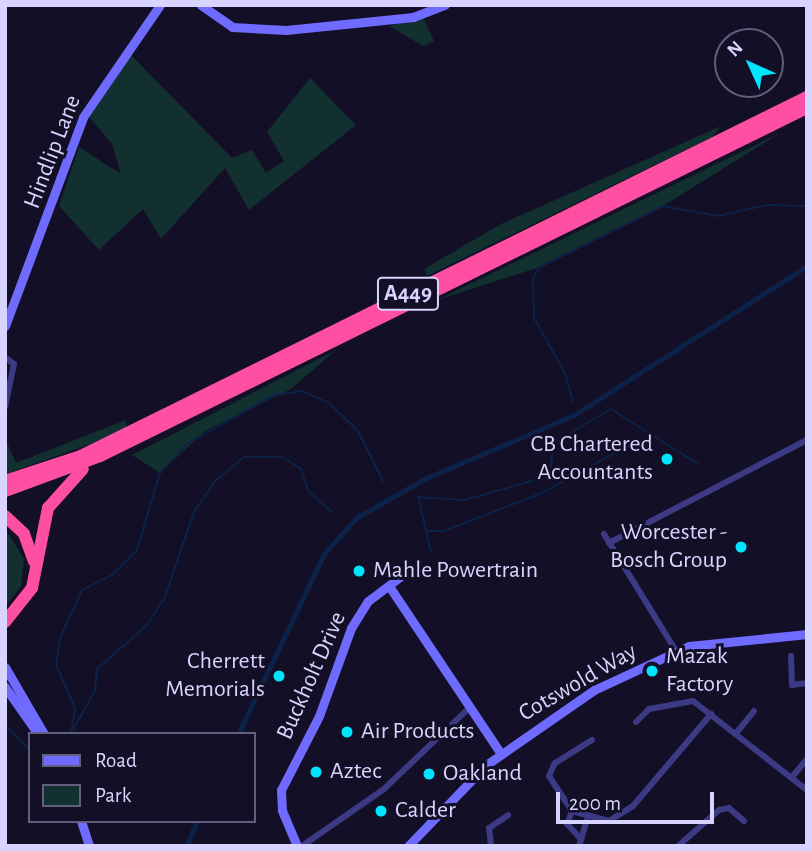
<!DOCTYPE html>
<html>
<head>
<meta charset="utf-8">
<style>
  body { margin:0 }
  #map { position:relative; width:812px; height:851px; overflow:hidden; background:#130f26; font-family:"Alegreya Sans",sans-serif }
  div>[style] { position:absolute }
  [style*='--x'] { left:calc(var(--x)*1px); top:calc(var(--y)*1px); width:calc(var(--w)*1px); rotate:calc(var(--a)*1deg) }
  .green>* { inset:0; background:#12302f }
  .stream>* { height:2px; margin:-1px; padding:0 1px; transform-origin:1px; border-radius:1px; background:#0c2248 }
  .canal>* { height:5px; margin:-2.5px; padding:0 2.5px; transform-origin:2.5px; border-radius:2.5px; background:#0c2248 }
  .street>* { height:6px; margin:-3px; padding:0 3px; transform-origin:3px; border-radius:3px; background:#3d3a85 }
  .secondary>* { height:9px; margin:-4.5px; padding:0 4.5px; transform-origin:4.5px; border-radius:4.5px; background:#6f6bff }
  .highway>* { height:12px; margin:-6px; padding:0 6px; transform-origin:6px; border-radius:6px; background:#ff4fa3 }
  .dots>* { width:19px; height:19px; translate:-50% -50%; box-sizing:border-box; border:4px solid #130f26; border-radius:50% }
  span { translate:-50% -50%; white-space:nowrap; text-align:center; line-height:1.15; -webkit-text-stroke:6px #130f26; paint-order:stroke }
  .shield-label span { padding:2px 5px; background:#130f26; border:2px solid; border-radius:5px; -webkit-text-stroke-width:0 }
  .shield-label { font-size:23px; color:#d9d4ff; font-weight:700 }
  .street-label { font-size:24px; color:#d9d4ff }
  .poi-label { font-size:24px; color:#d9d4ff }
  .right { translate:-100% -50%; text-align:right }
  .left { translate:0 -50%; text-align:left }
  .frame { position:absolute; inset:0; border:7px solid #d9d4ff; pointer-events:none }
  .legend { position:absolute; left:28px; top:732px; width:228px; height:91px; box-sizing:border-box; background:#130f26; border:2px solid #625e7d; margin:0; padding:9px 12px; list-style:none; font-size:21px; color:#d9d4ff }
  .legend li { display:flex; align-items:center; gap:14px; height:35px }
  .legend b { width:35px; border:2px solid #625e7d }
  .north { position:absolute; left:714px; top:28px; width:70px; height:70px; box-sizing:border-box; background:#130f26; border:2px solid #625e7d; border-radius:50%; rotate:315deg; font-size:19px; font-weight:700; line-height:28px; text-align:center; color:#d9d4ff }
  .north::after { content:''; display:block; margin:auto; width:24px; height:32px; background:#00e5ff; clip-path:polygon(50% 0,100% 100%,50% 72%,0 100%) }
  .scale { position:absolute; left:556px; top:792px; width:158px; height:32px; box-sizing:border-box; border:4px solid #d9d4ff; border-top:0; padding-left:9px; font-size:21px; line-height:24px; white-space:nowrap; color:#d9d4ff; -webkit-text-stroke:5px #130f26; paint-order:stroke }
</style>
</head>
<body>
<div id="map">
  <div class="green">
    <i style="clip-path:polygon(423px 17px,434px 41px,423px 46px,389px 26px)"></i>
    <i style="clip-path:polygon(131px 55px,232px 158px,252px 150px,266px 173px,284px 161px,267px 132px,310px 78px,356px 125px,249px 210px,225px 168px,161px 239px,143px 209px,99px 250px,59px 206px,79px 147px,121px 174px,112px 144px,89px 117px)"></i>
    <i style="clip-path:polygon(721px 126px,712px 137px,427px 276px,424px 269px,501px 224px)"></i>
    <i style="clip-path:polygon(782px 132px,663px 206px,540px 267px,437px 300px)"></i>
    <i style="clip-path:polygon(336px 350px,291px 389px,205px 431px,160px 473px,132px 455px)"></i>
    <i style="clip-path:polygon(126px 420px,127px 427px,91px 444px,5px 474px,5px 438px,16px 463px)"></i>
    <i style="clip-path:polygon(5px 528px,24px 559px,21px 586px,5px 607px)"></i>
  </div>
  <div class="stream">
    <i style="--x:573;--y:402;--w:28;--a:-105"></i>
    <i style="--x:566;--y:375;--w:65;--a:-119.3"></i>
    <i style="--x:534;--y:318;--w:40;--a:-91.4"></i>
    <i style="--x:533;--y:278;--w:13;--a:-58"></i>
    <i style="--x:540;--y:267;--w:137;--a:-26.4"></i>
    <i style="--x:663;--y:206;--w:56;--a:10.3"></i>
    <i style="--x:718;--y:216;--w:50;--a:-12.7"></i>
    <i style="--x:767;--y:205;--w:40;--a:1.4"></i>
    <i style="--x:633;--y:443;--w:104;--a:151.2"></i>
    <i style="--x:542;--y:493;--w:105;--a:158.8"></i>
    <i style="--x:444;--y:531;--w:18;--a:180"></i>
    <i style="--x:426;--y:531;--w:35;--a:-103"></i>
    <i style="--x:418;--y:497;--w:47;--a:3.7"></i>
    <i style="--x:465;--y:500;--w:77;--a:-15.8"></i>
    <i style="--x:539;--y:479;--w:14;--a:-39"></i>
    <i style="--x:550;--y:470;--w:28;--a:-80"></i>
    <i style="--x:555;--y:442;--w:65;--a:-30.5"></i>
    <i style="--x:611;--y:409;--w:103;--a:32.3"></i>
    <i style="--x:426;--y:531;--w:21;--a:76"></i>
    <i style="--x:5;--y:724;--w:37;--a:47"></i>
    <i style="--x:74;--y:728;--w:43;--a:-60.4"></i>
    <i style="--x:95;--y:691;--w:22;--a:-85"></i>
    <i style="--x:97;--y:669;--w:67;--a:-41.3"></i>
    <i style="--x:147;--y:625;--w:33;--a:-57"></i>
    <i style="--x:165;--y:597;--w:90;--a:-71.2"></i>
    <i style="--x:194;--y:512;--w:36;--a:-56"></i>
    <i style="--x:214;--y:482;--w:39;--a:-40"></i>
    <i style="--x:244;--y:457;--w:38;--a:0"></i>
    <i style="--x:282;--y:457;--w:22;--a:32"></i>
    <i style="--x:301;--y:469;--w:23;--a:72"></i>
    <i style="--x:308;--y:491;--w:32;--a:41"></i>
    <i style="--x:71;--y:734;--w:26;--a:-81"></i>
    <i style="--x:75;--y:708;--w:47;--a:-113.8"></i>
    <i style="--x:56;--y:665;--w:27;--a:-82"></i>
    <i style="--x:60;--y:638;--w:53;--a:-65.4"></i>
    <i style="--x:82;--y:590;--w:34;--a:-27"></i>
    <i style="--x:112;--y:575;--w:35;--a:-45"></i>
    <i style="--x:137;--y:550;--w:80;--a:-73.4"></i>
    <i style="--x:160;--y:473;--w:40;--a:-47"></i>
    <i style="--x:187;--y:444;--w:100;--a:-29.4"></i>
    <i style="--x:274;--y:395;--w:28;--a:-8"></i>
    <i style="--x:302;--y:391;--w:30;--a:24"></i>
    <i style="--x:329;--y:403;--w:40;--a:44"></i>
    <i style="--x:358;--y:431;--w:56;--a:63.4"></i>
  </div>
  <div class="canal">
    <i style="--x:238;--y:734;--w:199;--a:-64.5"></i>
    <i style="--x:324;--y:554;--w:48;--a:-48.4"></i>
    <i style="--x:356;--y:518;--w:78;--a:-29.8"></i>
    <i style="--x:424;--y:479;--w:163;--a:-23.1"></i>
    <i style="--x:574;--y:415;--w:277;--a:-32.6"></i>
    <i style="--x:186;--y:846;--w:27;--a:-66"></i>
  </div>
  <div class="street">
    <i style="--x:5;--y:357;--w:11;--a:38"></i>
    <i style="--x:14;--y:364;--w:44;--a:101.8"></i>
    <i style="--x:604;--y:534;--w:137;--a:58.4"></i>
    <i style="--x:609;--y:543;--w:223;--a:-27.5"></i>
    <i style="--x:791;--y:656;--w:29;--a:88"></i>
    <i style="--x:792;--y:685;--w:15;--a:-8"></i>
    <i style="--x:636;--y:722;--w:18;--a:-45"></i>
    <i style="--x:649;--y:709;--w:45;--a:-10.3"></i>
    <i style="--x:693;--y:701;--w:145;--a:38"></i>
    <i style="--x:737;--y:732;--w:27;--a:-51"></i>
    <i style="--x:592;--y:740;--w:44;--a:148.1"></i>
    <i style="--x:555;--y:763;--w:14;--a:115"></i>
    <i style="--x:549;--y:776;--w:42;--a:56.7"></i>
    <i style="--x:572;--y:811;--w:38;--a:15"></i>
    <i style="--x:609;--y:821;--w:28;--a:-32"></i>
    <i style="--x:633;--y:806;--w:121;--a:-49.7"></i>
    <i style="--x:792;--y:777;--w:23;--a:-50"></i>
    <i style="--x:572;--y:811;--w:14;--a:111"></i>
    <i style="--x:567;--y:824;--w:21;--a:47"></i>
    <i style="--x:302;--y:846;--w:100;--a:-34.8"></i>
    <i style="--x:384;--y:789;--w:117;--a:-43.6"></i>
    <i style="--x:491;--y:846;--w:18;--a:-96"></i>
    <i style="--x:489;--y:828;--w:23;--a:-34"></i>
    <i style="--x:579;--y:846;--w:30;--a:-73"></i>
    <i style="--x:678;--y:846;--w:55;--a:-41.3"></i>
    <i style="--x:719;--y:810;--w:10;--a:-11"></i>
    <i style="--x:729;--y:808;--w:20;--a:41"></i>
  </div>
  <div class="secondary">
    <i style="--x:201;--y:5;--w:38;--a:35"></i>
    <i style="--x:232;--y:27;--w:54;--a:3.2"></i>
    <i style="--x:286;--y:30;--w:128;--a:-5.8"></i>
    <i style="--x:413;--y:17;--w:34;--a:-21"></i>
    <i style="--x:5;--y:326;--w:223;--a:-69.5"></i>
    <i style="--x:83;--y:117;--w:136;--a:-55.5"></i>
    <i style="--x:389;--y:586;--w:202;--a:56.3"></i>
    <i style="--x:5;--y:667;--w:78;--a:59.8"></i>
    <i style="--x:5;--y:687;--w:57;--a:54.9"></i>
    <i style="--x:81;--y:821;--w:26;--a:72"></i>
    <i style="--x:297;--y:846;--w:39;--a:-113"></i>
    <i style="--x:282;--y:810;--w:20;--a:-93"></i>
    <i style="--x:281;--y:790;--w:83;--a:-62.8"></i>
    <i style="--x:319;--y:716;--w:94;--a:-70"></i>
    <i style="--x:351;--y:628;--w:32;--a:-58"></i>
    <i style="--x:368;--y:601;--w:41;--a:-37.1"></i>
    <i style="--x:408;--y:846;--w:112;--a:-46.1"></i>
    <i style="--x:486;--y:765;--w:131;--a:-34.8"></i>
    <i style="--x:594;--y:690;--w:105;--a:-24.9"></i>
    <i style="--x:689;--y:646;--w:119;--a:-5.8"></i>
  </div>
  <div class="highway">
    <i style="--x:5;--y:481;--w:80;--a:-18.2"></i>
    <i style="--x:81;--y:456;--w:810;--a:-26.31"></i>
    <i style="--x:5;--y:491;--w:101;--a:-20.2"></i>
    <i style="--x:100;--y:456;--w:788;--a:-26.21"></i>
    <i style="--x:5;--y:516;--w:26;--a:43"></i>
    <i style="--x:24;--y:534;--w:29;--a:70"></i>
    <i style="--x:5;--y:622;--w:43;--a:-51.5"></i>
    <i style="--x:32;--y:588;--w:82;--a:-78.7"></i>
    <i style="--x:48;--y:508;--w:52;--a:-48.1"></i>
  </div>
  <div class="dots">
    <i style="left:667px;top:459px;background:#00e5ff"></i>
    <i style="left:741px;top:547px;background:#00e5ff"></i>
    <i style="left:359px;top:571px;background:#00e5ff"></i>
    <i style="left:652px;top:671px;background:#00e5ff"></i>
    <i style="left:279px;top:676px;background:#00e5ff"></i>
    <i style="left:347px;top:732px;background:#00e5ff"></i>
    <i style="left:316px;top:772px;background:#00e5ff"></i>
    <i style="left:429px;top:774px;background:#00e5ff"></i>
    <i style="left:381px;top:811px;background:#00e5ff"></i>
  </div>
  <div class="shield-label">
    <span style="left:408px;top:294px">A449</span>
  </div>
  <div class="street-label">
    <span style="left:53px;top:152px;rotate:-69deg">Hindlip Lane</span>
    <span style="left:312px;top:676px;rotate:-66deg">Buckholt Drive</span>
    <span style="left:578px;top:683px;rotate:-30deg">Cotswold Way</span>
  </div>
  <div class="poi-label">
    <span class="right" style="left:653px;top:459px">CB Chartered<br>Accountants</span>
    <span class="right" style="left:727px;top:547px">Worcester -<br>Bosch Group</span>
    <span class="left" style="left:373px;top:571px">Mahle Powertrain</span>
    <span class="left" style="left:666px;top:671px">Mazak<br>Factory</span>
    <span class="right" style="left:265px;top:676px">Cherrett<br>Memorials</span>
    <span class="left" style="left:361px;top:732px">Air Products</span>
    <span class="left" style="left:330px;top:772px">Aztec</span>
    <span class="left" style="left:443px;top:774px">Oakland</span>
    <span class="left" style="left:395px;top:811px">Calder</span>
  </div>
  <div class="frame"></div>
  <ul class="legend">
  <li><b style="height:9px;background:#6f6bff"></b>Road</li>
  <li><b style="height:19px;background:#12302f"></b>Park</li>
  </ul>
  <div class="north">N</div>
  <div class="scale">200 m</div>
</div>
</body>
</html>
